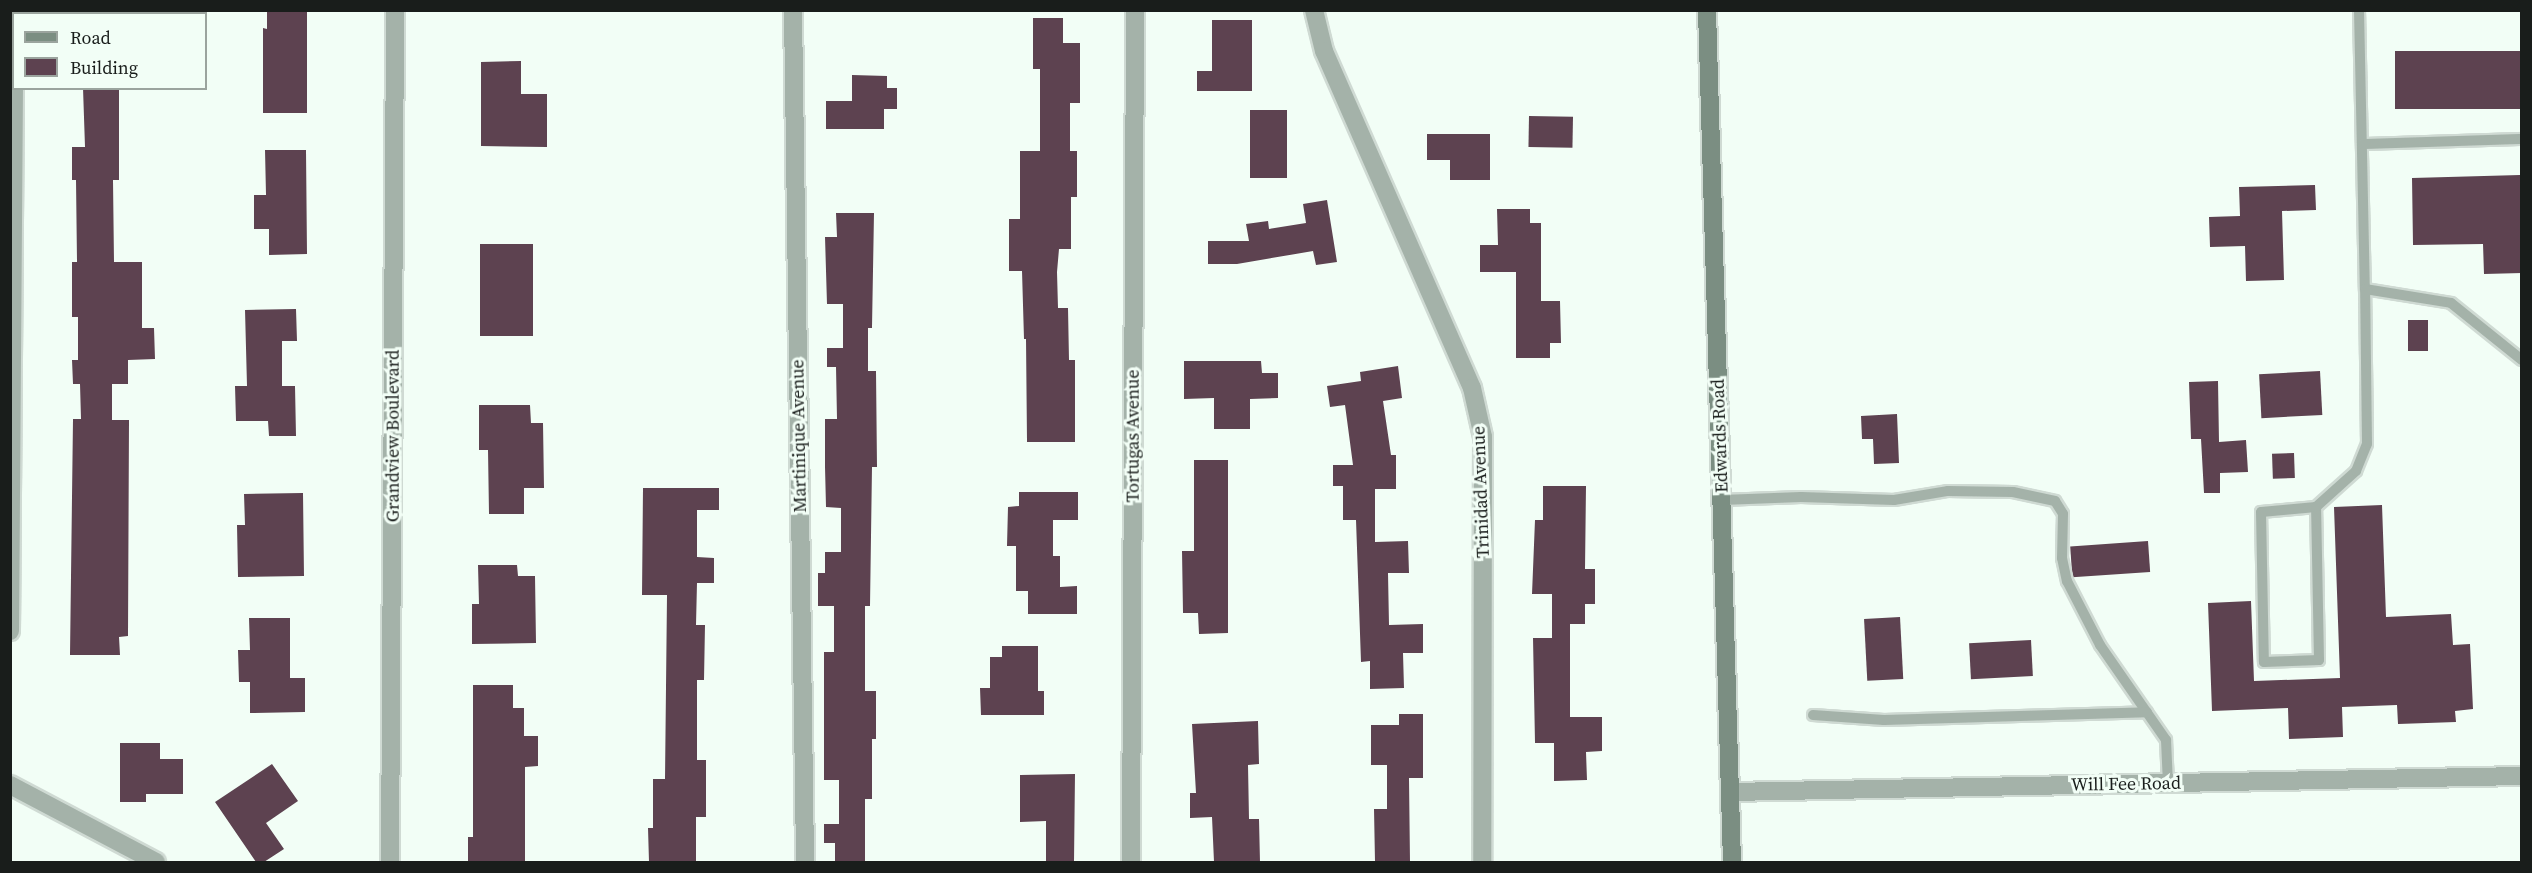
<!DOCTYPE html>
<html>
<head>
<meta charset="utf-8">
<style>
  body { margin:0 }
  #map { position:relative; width:2532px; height:873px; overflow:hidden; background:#f2fef6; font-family:"Source Serif 4",serif }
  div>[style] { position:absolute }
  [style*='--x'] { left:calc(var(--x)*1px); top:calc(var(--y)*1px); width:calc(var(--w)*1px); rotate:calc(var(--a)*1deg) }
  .building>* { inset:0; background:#5d4250; transform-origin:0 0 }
  .roads { filter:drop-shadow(2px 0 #cfdad3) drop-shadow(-2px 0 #cfdad3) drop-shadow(0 2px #cfdad3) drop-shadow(0 -2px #cfdad3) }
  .lane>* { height:10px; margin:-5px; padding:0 5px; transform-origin:5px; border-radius:5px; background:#a4b2a9 }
  .street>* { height:18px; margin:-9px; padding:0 9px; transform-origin:9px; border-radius:9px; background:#a4b2a9 }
  .secondary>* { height:18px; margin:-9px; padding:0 9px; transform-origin:9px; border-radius:9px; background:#7b8e82 }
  span { translate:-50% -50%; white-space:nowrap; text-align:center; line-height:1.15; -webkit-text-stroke:6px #f2fef6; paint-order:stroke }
  .street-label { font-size:18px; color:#191d1b }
  .frame { position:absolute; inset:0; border:12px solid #191d1b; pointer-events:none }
  .legend { position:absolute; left:12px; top:12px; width:195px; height:78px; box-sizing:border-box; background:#f2fef6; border:2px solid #9ba49e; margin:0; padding:8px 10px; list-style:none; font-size:18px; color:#191d1b }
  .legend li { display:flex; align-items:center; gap:12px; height:30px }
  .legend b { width:30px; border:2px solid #9ba49e }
</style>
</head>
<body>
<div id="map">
  <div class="building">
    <i style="clip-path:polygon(267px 10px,307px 10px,307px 113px,263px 113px,263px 28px,267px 29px)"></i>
    <i style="clip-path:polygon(1033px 18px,1063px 18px,1063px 43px,1080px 43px,1080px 103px,1070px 103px,1070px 151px,1077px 151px,1077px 197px,1071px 197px,1071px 249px,1059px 249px,1057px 272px,1058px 308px,1068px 308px,1069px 360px,1075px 360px,1075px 442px,1027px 442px,1026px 339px,1024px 339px,1022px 271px,1009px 271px,1009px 219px,1020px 219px,1020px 151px,1040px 151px,1040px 69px,1033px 69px)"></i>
    <i style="clip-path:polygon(1212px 20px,1252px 20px,1252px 91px,1197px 91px,1197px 71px,1212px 71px)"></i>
    <i style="left:2522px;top:51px;width:58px;height:127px;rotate:90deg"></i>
    <i style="clip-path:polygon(521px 61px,521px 94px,547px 94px,547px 147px,481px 146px,481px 62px)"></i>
    <i style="clip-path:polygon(852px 75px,887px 76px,887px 88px,897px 88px,897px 109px,884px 109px,884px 129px,826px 129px,826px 101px,852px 101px)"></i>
    <i style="clip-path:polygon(83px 88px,119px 88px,119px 180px,113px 180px,114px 262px,142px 262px,142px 328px,154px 328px,155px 359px,128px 360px,128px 384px,112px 384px,112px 420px,129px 420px,128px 636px,119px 637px,120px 655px,70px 655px,73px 419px,81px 419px,80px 384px,73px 384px,72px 360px,78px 360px,78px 317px,72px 317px,72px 262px,77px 262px,76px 180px,72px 180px,72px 147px,85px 147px)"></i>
    <i style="left:1250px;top:110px;width:37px;height:68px"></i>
    <i style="left:1529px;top:116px;width:44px;height:31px;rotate:1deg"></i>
    <i style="clip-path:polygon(1427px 134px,1490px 134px,1490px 180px,1450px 180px,1450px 160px,1427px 160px)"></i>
    <i style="clip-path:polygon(265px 150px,306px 150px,307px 254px,269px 255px,269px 229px,254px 229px,254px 195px,266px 195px)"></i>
    <i style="clip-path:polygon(2520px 175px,2522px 273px,2484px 274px,2483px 244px,2413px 245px,2412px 178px)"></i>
    <i style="clip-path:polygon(2315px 185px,2316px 210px,2282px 211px,2284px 280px,2246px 281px,2245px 246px,2210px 247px,2209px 217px,2240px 216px,2239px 187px)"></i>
    <i style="clip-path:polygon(1327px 200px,1337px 262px,1316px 265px,1313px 251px,1237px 264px,1208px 264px,1208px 241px,1249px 241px,1246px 224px,1268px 221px,1269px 229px,1306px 223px,1303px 204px)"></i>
    <i style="clip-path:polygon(1497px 209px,1530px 209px,1530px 223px,1541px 223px,1541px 301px,1560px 301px,1561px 343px,1550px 343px,1550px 358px,1516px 358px,1516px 272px,1480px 272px,1480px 245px,1498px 245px)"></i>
    <i style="clip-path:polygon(836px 213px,874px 213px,872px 328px,868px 328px,868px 371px,876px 371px,877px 467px,872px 467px,870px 606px,865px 606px,865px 691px,876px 691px,876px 739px,872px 739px,872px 799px,865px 799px,865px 862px,835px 862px,835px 843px,824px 843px,824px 824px,839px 824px,839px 780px,824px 780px,824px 652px,834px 652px,834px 606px,818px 606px,818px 573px,825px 573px,825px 552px,841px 552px,841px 508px,826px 507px,825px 467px,825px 419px,837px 419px,836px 367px,827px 367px,827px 348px,843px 348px,843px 304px,827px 304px,825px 237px,837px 237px)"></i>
    <i style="left:480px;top:244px;width:53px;height:92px"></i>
    <i style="clip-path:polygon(296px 309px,297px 341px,282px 341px,282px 386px,295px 386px,296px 436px,269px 436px,268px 421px,236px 421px,235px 386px,247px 386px,245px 310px)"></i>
    <i style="left:2408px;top:320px;width:20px;height:31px"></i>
    <i style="clip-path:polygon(1184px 361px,1261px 361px,1262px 373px,1278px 373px,1278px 398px,1250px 399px,1250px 429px,1214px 429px,1214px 398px,1184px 399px)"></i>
    <i style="clip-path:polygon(1398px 366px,1402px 398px,1383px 401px,1391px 455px,1396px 455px,1396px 489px,1375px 489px,1375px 542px,1408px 541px,1409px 573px,1388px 573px,1389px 625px,1423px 624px,1423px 653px,1403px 653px,1404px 688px,1370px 689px,1370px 661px,1361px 662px,1356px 520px,1343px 520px,1343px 486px,1333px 486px,1333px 465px,1353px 465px,1345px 405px,1330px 407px,1327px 386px,1361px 381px,1360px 372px)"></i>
    <i style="left:2320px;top:371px;width:44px;height:61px;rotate:87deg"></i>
    <i style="clip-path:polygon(2218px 381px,2219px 442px,2246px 440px,2248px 472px,2220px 473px,2220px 493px,2204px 493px,2201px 439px,2191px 439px,2189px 382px)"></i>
    <i style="clip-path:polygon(479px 405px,530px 405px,531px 423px,543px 423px,544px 488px,524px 488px,524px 514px,489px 514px,488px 450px,479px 450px)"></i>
    <i style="clip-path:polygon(1897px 414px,1899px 463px,1874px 464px,1873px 439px,1862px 439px,1861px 416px)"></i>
    <i style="left:2294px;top:453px;width:25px;height:22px;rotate:88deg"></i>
    <i style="clip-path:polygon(1194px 460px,1228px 460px,1228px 633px,1199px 634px,1198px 613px,1183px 613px,1182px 551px,1194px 551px)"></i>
    <i style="clip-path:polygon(1543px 486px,1586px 486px,1585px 569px,1595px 569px,1595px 604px,1585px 604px,1585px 624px,1570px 624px,1570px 717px,1602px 717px,1602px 751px,1586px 752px,1587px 780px,1554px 781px,1554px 743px,1535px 743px,1533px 638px,1552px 638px,1552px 594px,1532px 594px,1535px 520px,1543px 520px)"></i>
    <i style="clip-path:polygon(643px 488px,719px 488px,719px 510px,697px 510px,697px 557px,714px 558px,714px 583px,697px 583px,696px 625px,705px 625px,704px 680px,697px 680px,697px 760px,706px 760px,706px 817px,696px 817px,696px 862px,649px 862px,648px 828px,653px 828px,653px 779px,665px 779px,667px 595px,642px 595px)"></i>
    <i style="clip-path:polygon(1019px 492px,1078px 492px,1078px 520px,1053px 520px,1053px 556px,1060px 556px,1060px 587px,1077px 586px,1077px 614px,1028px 614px,1028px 591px,1016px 591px,1016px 546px,1007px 546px,1008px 507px,1019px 506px)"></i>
    <i style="clip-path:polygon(303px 493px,304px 576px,238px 577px,237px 525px,245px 525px,244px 494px)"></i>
    <i style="clip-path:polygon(2382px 505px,2386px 617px,2451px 614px,2453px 645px,2470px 644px,2473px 709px,2455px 711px,2456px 722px,2398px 724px,2397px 705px,2342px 707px,2343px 737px,2289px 739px,2288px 708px,2212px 711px,2208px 603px,2251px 601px,2254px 681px,2340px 678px,2334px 507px)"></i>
    <i style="left:2148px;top:541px;width:31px;height:78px;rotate:86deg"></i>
    <i style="clip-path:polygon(478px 565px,517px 565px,518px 576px,535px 576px,536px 643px,472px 644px,472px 604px,479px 604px)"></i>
    <i style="left:1900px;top:617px;width:62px;height:36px;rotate:87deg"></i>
    <i style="clip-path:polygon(249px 618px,290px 618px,290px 678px,305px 678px,305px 712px,250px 713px,250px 682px,239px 682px,238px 650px,250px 650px)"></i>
    <i style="left:2031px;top:640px;width:36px;height:62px;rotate:87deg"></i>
    <i style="clip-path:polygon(1002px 646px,1038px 646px,1038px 691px,1044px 691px,1044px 715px,981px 715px,980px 688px,990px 688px,990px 657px,1002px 657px)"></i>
    <i style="clip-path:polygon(473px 685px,513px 685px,513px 708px,524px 708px,524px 736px,538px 736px,538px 766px,525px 767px,525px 862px,468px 862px,468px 837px,473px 837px)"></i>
    <i style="clip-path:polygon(1399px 714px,1423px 714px,1423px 778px,1409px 778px,1410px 862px,1375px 862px,1374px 809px,1387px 809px,1387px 765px,1371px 765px,1371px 725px,1399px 725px)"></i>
    <i style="clip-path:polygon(1258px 721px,1259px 764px,1248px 765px,1249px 819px,1259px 819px,1260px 862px,1214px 862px,1212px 817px,1190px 818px,1190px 793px,1196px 793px,1192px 724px)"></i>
    <i style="clip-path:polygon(120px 743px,160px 743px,160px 759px,183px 759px,183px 794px,146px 794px,146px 802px,120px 802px)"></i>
    <i style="clip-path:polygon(272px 764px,298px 801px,266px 823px,284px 849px,264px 862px,256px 862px,215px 802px)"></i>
    <i style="clip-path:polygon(1075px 774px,1074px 862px,1046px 862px,1046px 821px,1020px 822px,1020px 775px)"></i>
  </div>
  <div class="roads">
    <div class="lane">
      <i style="--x:2359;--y:10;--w:279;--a:88.8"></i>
      <i style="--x:2365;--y:289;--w:87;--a:9.2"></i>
      <i style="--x:2451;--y:303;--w:91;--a:38.8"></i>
      <i style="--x:2362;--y:144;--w:160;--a:-1.8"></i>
      <i style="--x:1722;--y:500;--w:79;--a:-2.2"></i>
      <i style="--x:1801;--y:497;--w:93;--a:1.8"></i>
      <i style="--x:1894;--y:500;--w:55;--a:-9.5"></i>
      <i style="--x:1948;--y:491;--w:65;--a:0.9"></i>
      <i style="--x:2013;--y:492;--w:43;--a:12.1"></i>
      <i style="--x:2055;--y:501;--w:15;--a:58"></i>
      <i style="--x:2063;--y:514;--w:44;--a:91.3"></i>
      <i style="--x:2062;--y:558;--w:24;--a:78"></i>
      <i style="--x:2067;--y:581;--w:72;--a:62.7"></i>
      <i style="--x:2100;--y:645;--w:116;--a:55.2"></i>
      <i style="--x:2166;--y:740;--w:44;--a:87.4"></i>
      <i style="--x:2316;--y:507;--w:55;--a:174.8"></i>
      <i style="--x:2261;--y:512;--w:150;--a:88.9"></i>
      <i style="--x:2264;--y:662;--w:55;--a:-2.1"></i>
      <i style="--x:2319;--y:660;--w:153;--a:-91.1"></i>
      <i style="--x:2316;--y:507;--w:54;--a:-42"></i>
      <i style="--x:2356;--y:471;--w:29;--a:-68"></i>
      <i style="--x:2367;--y:444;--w:155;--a:-90.7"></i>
      <i style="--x:1813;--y:715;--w:71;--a:4"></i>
      <i style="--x:1884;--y:720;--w:263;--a:-1.7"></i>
    </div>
    <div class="street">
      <i style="--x:793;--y:10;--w:852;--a:89.19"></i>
      <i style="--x:1314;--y:10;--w:42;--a:76.3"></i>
      <i style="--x:1324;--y:51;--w:368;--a:66.3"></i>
      <i style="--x:1472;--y:388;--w:50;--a:77.3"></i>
      <i style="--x:1483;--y:437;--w:425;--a:90.1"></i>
      <i style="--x:14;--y:14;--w:4;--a:-90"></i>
      <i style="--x:10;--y:631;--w:543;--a:-89.58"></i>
      <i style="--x:10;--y:785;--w:165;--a:27.8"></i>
      <i style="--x:1731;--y:792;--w:791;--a:-1.16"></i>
      <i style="--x:390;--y:862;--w:852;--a:-89.66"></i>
      <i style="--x:1131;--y:862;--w:852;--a:-89.73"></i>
    </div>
    <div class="secondary">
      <i style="--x:1707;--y:10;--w:852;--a:88.32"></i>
    </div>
  </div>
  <div class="street-label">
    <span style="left:393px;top:436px;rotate:-90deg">Grandview Boulevard</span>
    <span style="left:799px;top:436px;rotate:-91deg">Martinique Avenue</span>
    <span style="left:1133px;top:436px;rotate:-90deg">Tortugas Avenue</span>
    <span style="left:1720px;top:436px;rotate:-92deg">Edwards Road</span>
    <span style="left:1481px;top:492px;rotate:-92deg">Trinidad Avenue</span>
    <span style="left:2126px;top:784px;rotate:-1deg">Will Fee Road</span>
  </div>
  <div class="frame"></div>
  <ul class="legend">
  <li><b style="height:8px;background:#7b8e82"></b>Road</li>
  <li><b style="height:16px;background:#5d4250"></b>Building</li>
  </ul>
</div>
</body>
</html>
